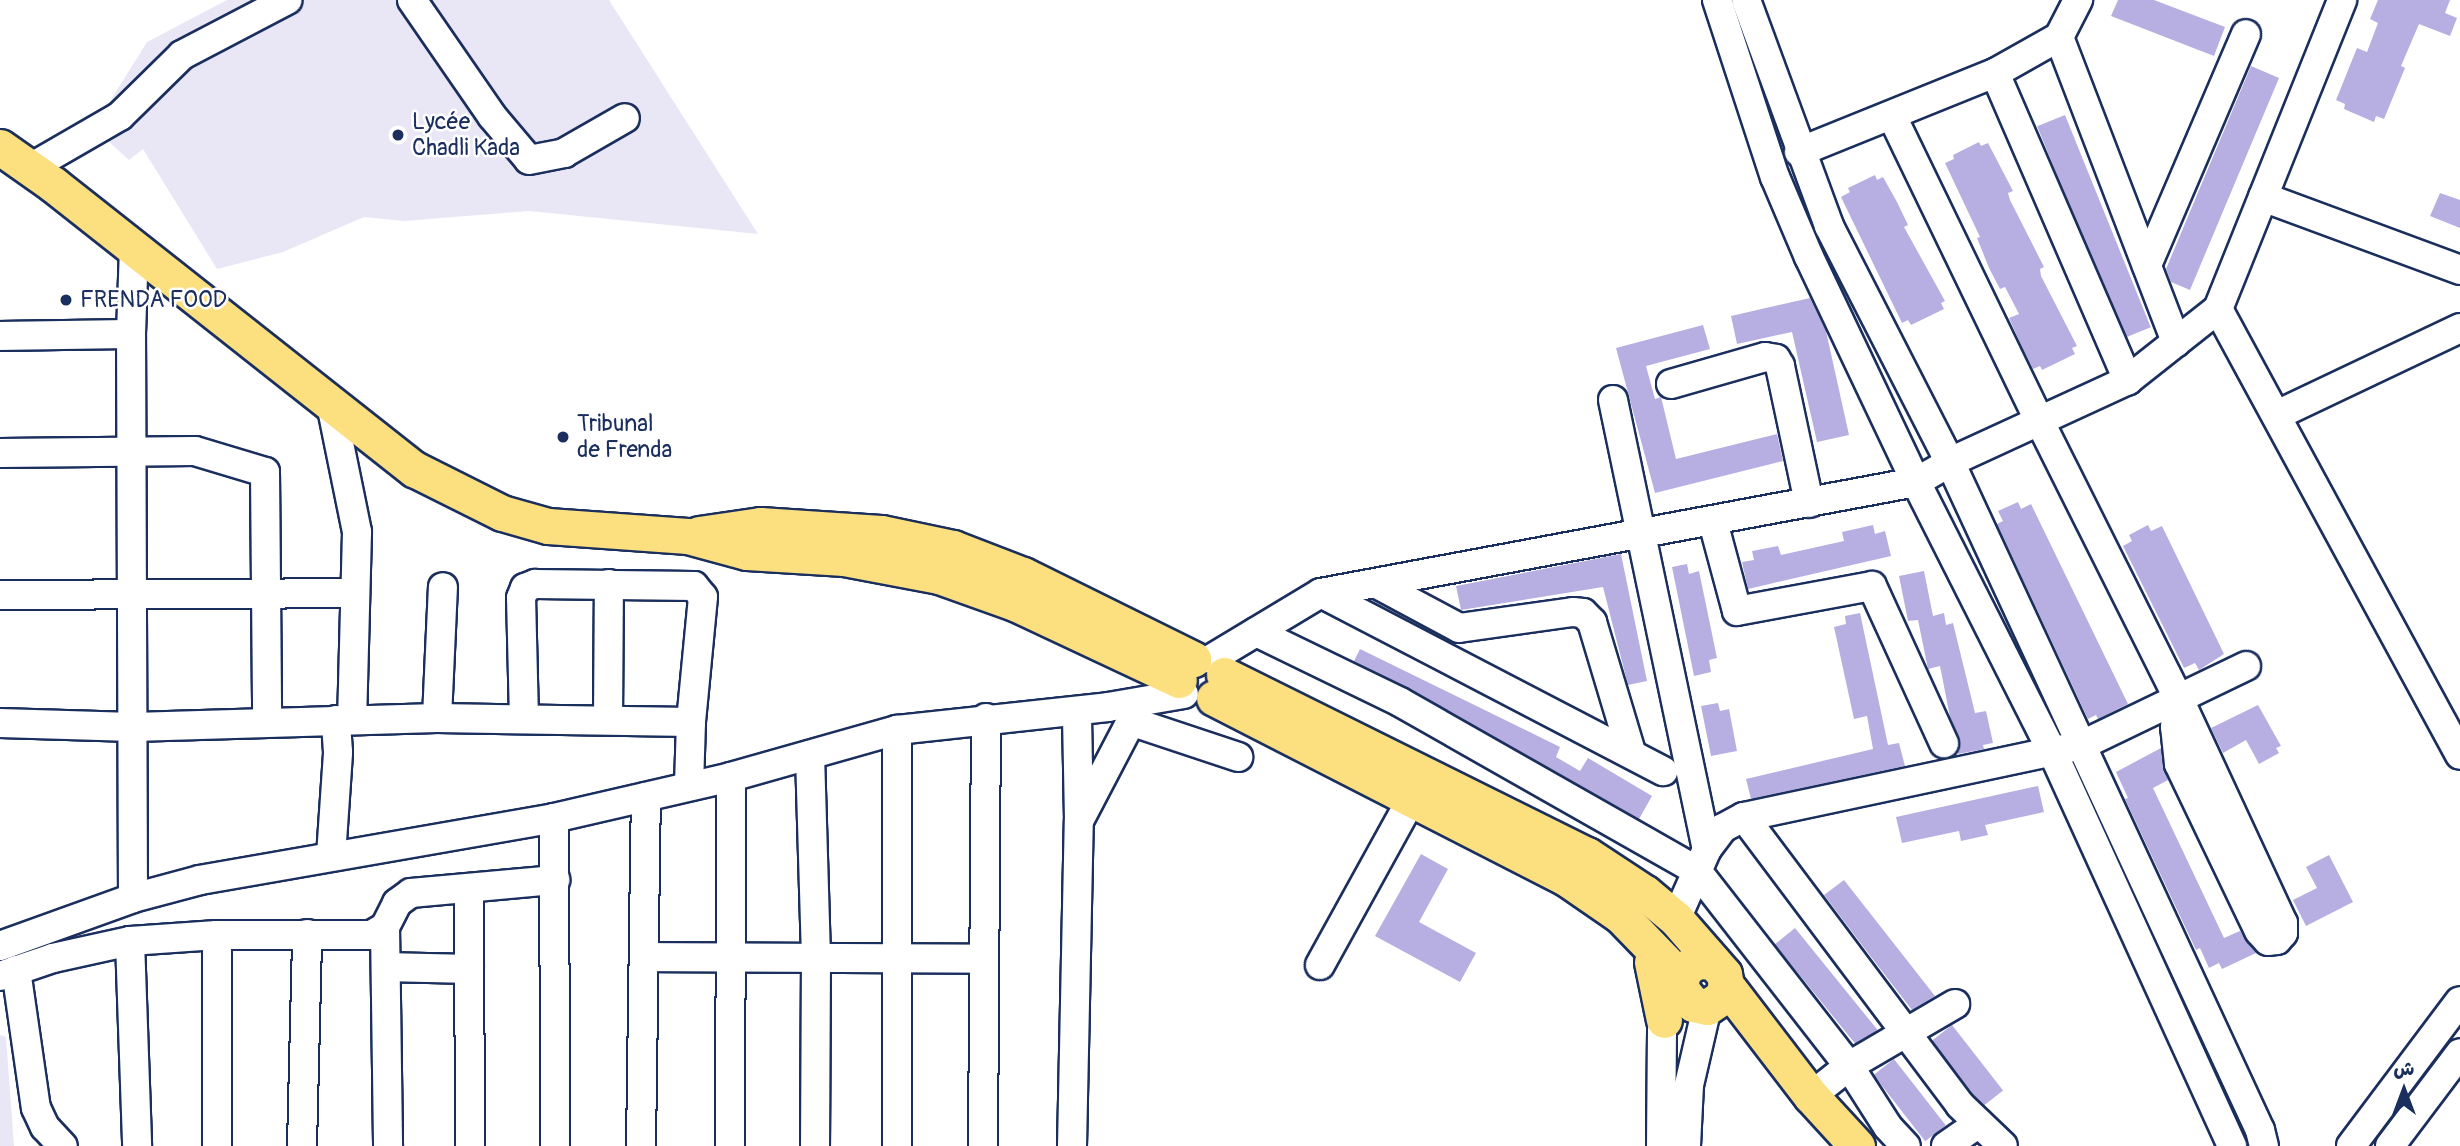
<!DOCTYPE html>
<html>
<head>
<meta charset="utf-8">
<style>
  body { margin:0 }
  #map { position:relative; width:2460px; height:1146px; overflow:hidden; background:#fff; font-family:Pangolin,"Playpen Sans Arabic",sans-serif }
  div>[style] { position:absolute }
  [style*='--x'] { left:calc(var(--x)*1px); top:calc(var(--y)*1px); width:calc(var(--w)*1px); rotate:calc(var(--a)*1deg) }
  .built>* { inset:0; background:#e9e7f6 }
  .building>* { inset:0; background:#b7afe1; transform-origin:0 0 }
  .roads { filter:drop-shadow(2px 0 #1b2f5e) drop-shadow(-2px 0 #1b2f5e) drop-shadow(0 2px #1b2f5e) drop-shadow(0 -2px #1b2f5e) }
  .minor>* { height:28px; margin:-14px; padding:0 14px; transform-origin:14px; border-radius:14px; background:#fff }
  .major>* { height:35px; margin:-17.5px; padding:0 17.5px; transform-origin:17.5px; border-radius:17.5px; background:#fce080 }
  .dots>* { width:19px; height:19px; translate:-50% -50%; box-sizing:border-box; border:4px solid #fff; border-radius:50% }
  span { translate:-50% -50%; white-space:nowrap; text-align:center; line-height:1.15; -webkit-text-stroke:5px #fff; paint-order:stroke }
  .poi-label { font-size:23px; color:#1b2f5e }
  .left { translate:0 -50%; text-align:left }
  .north { position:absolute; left:2369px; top:1055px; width:70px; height:70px; -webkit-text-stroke:5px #fff; paint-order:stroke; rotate:0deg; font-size:19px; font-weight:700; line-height:28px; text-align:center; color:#1b2f5e }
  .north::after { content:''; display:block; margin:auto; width:24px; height:32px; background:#1b2f5e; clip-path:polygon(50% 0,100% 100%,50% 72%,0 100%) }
</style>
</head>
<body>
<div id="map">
  <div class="built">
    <i style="clip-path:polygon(227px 0,609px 0,758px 234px,529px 211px,404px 221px,364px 217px,283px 252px,217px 269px,143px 149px,129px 160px,87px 122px,104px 111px,147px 42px)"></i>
    <i style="clip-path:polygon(0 1035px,6px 1037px,14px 1146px,0 1146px)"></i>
  </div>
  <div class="building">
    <i style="clip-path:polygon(2118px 0,2154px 0,2225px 27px,2214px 56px,2111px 16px)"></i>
    <i style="clip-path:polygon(2378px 0,2450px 0,2445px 13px,2457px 18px,2450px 36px,2419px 24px,2401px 66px,2405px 68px,2384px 119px,2376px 116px,2374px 122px,2344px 109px,2345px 104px,2336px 100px,2357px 48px,2367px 52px,2378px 23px,2370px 19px)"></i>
    <i style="clip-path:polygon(2251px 66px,2279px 78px,2190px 290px,2171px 282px,2166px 269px)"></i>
    <i style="left:2065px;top:115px;width:229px;height:30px;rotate:68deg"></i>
    <i style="clip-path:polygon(1979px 142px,1981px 146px,1988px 143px,2013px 191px,2008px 193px,2010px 200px,2044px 267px,2040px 269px,2041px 276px,2077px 346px,2072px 348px,2075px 354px,2042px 370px,2040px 366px,2033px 369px,2022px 347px,2009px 318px,2019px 314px,2005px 287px,2000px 289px,1989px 268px,1977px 238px,1980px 237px,1945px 163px,1954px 159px,1953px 155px)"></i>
    <i style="clip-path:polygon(1875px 175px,1877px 180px,1883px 177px,1897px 202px,1908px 225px,1904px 227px,1945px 301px,1941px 303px,1944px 309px,1911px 325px,1908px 320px,1902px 323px,1841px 197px,1850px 192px,1848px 188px)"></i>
    <i style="clip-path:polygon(2440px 193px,2460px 200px,2460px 228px,2430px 216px)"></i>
    <i style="clip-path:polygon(1810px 298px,1826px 331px,1849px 435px,1817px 442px,1792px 332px,1737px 344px,1731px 316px)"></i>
    <i style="clip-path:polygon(1703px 325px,1710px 349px,1646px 366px,1655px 399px,1661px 397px,1676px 459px,1777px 434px,1783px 461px,1655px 493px,1616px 348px)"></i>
    <i style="clip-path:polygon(2018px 502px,2021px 509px,2031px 504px,2128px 704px,2098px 719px,2096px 715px,2088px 719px,1997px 524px,2003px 521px,1998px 511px)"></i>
    <i style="clip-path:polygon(1873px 525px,1875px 534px,1885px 531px,1891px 556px,1748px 589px,1742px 562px,1754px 560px,1752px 551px,1778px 546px,1781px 555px,1844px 541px,1842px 532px)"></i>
    <i style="clip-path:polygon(2148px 525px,2151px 531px,2162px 526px,2224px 654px,2199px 670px,2195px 663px,2184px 668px,2123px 546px,2132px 541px,2129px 535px)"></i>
    <i style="clip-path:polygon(1621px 554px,1647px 681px,1628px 685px,1603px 587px,1461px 610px,1456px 586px)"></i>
    <i style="clip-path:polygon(1687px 564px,1689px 574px,1699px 571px,1717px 658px,1709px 660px,1711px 672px,1694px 676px,1672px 567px)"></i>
    <i style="clip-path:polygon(1924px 571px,1933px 616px,1944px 613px,1946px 625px,1953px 623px,1975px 713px,1986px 711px,1993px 743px,1983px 745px,1984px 749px,1958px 754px,1959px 737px,1950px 717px,1940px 666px,1928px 669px,1918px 620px,1908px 621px,1899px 576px)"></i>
    <i style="clip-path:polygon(1860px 613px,1888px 745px,1899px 743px,1905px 766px,1751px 799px,1746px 779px,1873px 749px,1867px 716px,1854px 719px,1834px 627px,1846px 624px,1845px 616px)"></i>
    <i style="clip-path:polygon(1360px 649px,1560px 747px,1556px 757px,1580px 771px,1588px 758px,1652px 796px,1639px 819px,1408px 688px,1354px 661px)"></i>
    <i style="clip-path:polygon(1718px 703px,1720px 711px,1729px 709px,1737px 751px,1711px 756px,1701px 706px)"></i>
    <i style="clip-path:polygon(2258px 705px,2281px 746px,2276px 748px,2279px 753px,2259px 764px,2246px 740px,2223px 753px,2211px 728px)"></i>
    <i style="clip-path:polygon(2161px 748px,2168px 780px,2153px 788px,2224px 938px,2240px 931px,2256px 953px,2222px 969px,2219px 963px,2209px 968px,2200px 948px,2196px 950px,2125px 799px,2128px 798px,2116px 772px)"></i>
    <i style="clip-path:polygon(2038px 786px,2044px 812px,1985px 825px,1988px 835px,1961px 841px,1959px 831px,1902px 843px,1896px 817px)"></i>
    <i style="clip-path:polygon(1421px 854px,1448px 869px,1419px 922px,1476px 953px,1460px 982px,1375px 936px)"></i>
    <i style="clip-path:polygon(2329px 855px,2353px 902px,2306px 926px,2293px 900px,2317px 888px,2306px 867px)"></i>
    <i style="clip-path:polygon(1844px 880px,1935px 996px,1912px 1010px,1878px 966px,1824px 895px)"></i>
    <i style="left:1795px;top:928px;width:131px;height:26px;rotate:51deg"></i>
    <i style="left:1952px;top:1025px;width:83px;height:26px;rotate:52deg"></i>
    <i style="left:1894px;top:1059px;width:84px;height:26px;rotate:52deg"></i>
  </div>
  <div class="roads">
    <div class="minor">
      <i style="--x:412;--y:0;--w:141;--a:55.4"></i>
      <i style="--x:492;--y:116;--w:57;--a:49.9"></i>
      <i style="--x:529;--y:160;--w:36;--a:-11"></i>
      <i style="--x:564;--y:153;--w:70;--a:-29.8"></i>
      <i style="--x:1717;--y:0;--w:186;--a:71.9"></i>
      <i style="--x:1775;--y:177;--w:87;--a:67"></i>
      <i style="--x:1809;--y:257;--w:249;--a:64.6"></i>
      <i style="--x:1916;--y:482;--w:304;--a:63.2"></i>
      <i style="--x:2053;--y:753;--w:432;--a:65.5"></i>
      <i style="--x:1746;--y:0;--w:241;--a:69.8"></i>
      <i style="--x:1829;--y:226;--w:265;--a:62.9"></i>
      <i style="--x:1950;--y:462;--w:736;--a:65.11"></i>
      <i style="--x:2260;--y:1130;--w:16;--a:76"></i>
      <i style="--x:2059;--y:37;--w:327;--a:69"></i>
      <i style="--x:1995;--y:73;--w:335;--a:66.6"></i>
      <i style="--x:1892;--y:116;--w:340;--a:64.2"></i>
      <i style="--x:2040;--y:422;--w:308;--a:63.4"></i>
      <i style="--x:2178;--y:697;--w:249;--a:65.1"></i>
      <i style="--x:2283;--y:923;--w:10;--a:90"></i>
      <i style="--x:2283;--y:933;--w:9;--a:131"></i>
      <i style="--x:2277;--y:940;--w:9;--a:174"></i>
      <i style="--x:2268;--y:941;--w:13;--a:-132"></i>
      <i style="--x:2259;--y:931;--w:185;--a:-115.6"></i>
      <i style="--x:2179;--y:764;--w:37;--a:-96"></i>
      <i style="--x:2175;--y:727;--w:30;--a:-84"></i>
      <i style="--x:1799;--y:152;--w:211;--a:-22"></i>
      <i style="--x:1995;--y:73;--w:73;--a:-29.4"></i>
      <i style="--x:2059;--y:37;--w:42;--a:-62.8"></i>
      <i style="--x:30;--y:168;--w:104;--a:-30"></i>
      <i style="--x:120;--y:116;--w:87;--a:-44.5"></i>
      <i style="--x:182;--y:55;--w:119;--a:-27.6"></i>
      <i style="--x:2263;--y:197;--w:210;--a:20.3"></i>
      <i style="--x:2147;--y:265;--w:251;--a:-66.8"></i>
      <i style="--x:2218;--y:309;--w:507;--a:61.52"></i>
      <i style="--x:0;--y:336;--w:131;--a:-0.9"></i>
      <i style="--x:1671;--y:384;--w:98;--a:-16"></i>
      <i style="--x:1765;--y:357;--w:11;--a:10"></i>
      <i style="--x:1776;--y:359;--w:8;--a:60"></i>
      <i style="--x:1780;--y:366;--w:140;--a:78"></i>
      <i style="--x:1613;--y:400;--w:459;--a:78.2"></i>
      <i style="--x:331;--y:404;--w:131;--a:78.5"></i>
      <i style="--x:357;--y:532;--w:188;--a:91.5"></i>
      <i style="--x:2277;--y:415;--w:203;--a:-25.4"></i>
      <i style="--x:0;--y:453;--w:195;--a:-0.6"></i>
      <i style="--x:195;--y:451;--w:73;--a:16.7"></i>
      <i style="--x:265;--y:472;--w:250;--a:89.5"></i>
      <i style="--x:1713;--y:522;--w:92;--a:74.9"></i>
      <i style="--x:1737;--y:611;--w:137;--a:-10.5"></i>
      <i style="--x:1872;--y:586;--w:173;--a:65.4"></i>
      <i style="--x:1377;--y:584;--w:93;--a:28.2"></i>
      <i style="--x:1459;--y:628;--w:115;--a:-8"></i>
      <i style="--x:1573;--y:612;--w:10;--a:6"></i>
      <i style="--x:1583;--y:613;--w:13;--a:45"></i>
      <i style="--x:1592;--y:622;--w:136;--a:73.3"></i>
      <i style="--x:1321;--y:593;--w:386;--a:27.5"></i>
      <i style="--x:0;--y:595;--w:355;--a:-0.3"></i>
      <i style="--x:1256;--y:632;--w:160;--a:25.9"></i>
      <i style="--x:1400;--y:702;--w:342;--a:29.6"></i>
      <i style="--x:1697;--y:871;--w:247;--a:52.1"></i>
      <i style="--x:1849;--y:1066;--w:72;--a:57.4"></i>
      <i style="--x:1888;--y:1127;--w:26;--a:47"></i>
      <i style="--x:1211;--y:659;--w:128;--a:-31"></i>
      <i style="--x:1321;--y:593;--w:605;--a:-10.57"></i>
      <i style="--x:1916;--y:482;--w:39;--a:-30"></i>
      <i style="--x:1950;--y:462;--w:196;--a:-24.7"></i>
      <i style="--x:2128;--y:380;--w:115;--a:-38.3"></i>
      <i style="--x:2218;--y:309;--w:333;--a:-68.1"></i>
      <i style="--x:437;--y:718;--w:131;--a:-87.4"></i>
      <i style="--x:524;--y:719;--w:121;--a:-91.4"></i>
      <i style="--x:521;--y:598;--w:11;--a:-68"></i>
      <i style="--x:525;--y:588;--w:11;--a:-22"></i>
      <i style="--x:535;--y:584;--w:159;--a:0.7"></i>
      <i style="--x:694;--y:586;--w:14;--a:51"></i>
      <i style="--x:703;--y:597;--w:126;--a:95.5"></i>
      <i style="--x:691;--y:722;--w:64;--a:91.8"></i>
      <i style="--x:608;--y:719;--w:135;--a:-89.6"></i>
      <i style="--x:1133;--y:722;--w:111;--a:18.4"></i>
      <i style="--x:0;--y:723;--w:133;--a:1.7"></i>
      <i style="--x:133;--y:727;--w:304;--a:-1.7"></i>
      <i style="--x:437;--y:718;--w:254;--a:0.9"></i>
      <i style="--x:810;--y:755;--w:203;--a:88.3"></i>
      <i style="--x:816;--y:958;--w:188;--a:90.3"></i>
      <i style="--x:1081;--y:817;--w:130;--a:-62.4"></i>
      <i style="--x:1744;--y:817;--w:360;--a:53.1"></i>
      <i style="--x:1960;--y:1105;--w:59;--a:43.6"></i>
      <i style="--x:554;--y:818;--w:328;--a:89.8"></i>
      <i style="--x:331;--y:856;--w:104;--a:-86.1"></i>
      <i style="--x:338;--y:752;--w:32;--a:-94"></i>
      <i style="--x:469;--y:888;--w:258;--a:89.8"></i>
      <i style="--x:133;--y:898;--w:564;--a:-90.2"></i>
      <i style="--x:131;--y:334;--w:85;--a:-88"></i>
      <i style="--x:1676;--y:919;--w:77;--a:-66.1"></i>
      <i style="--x:1707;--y:849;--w:26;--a:-53"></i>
      <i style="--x:1723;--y:828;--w:24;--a:-28"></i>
      <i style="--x:1744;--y:817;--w:346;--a:-12"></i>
      <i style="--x:2082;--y:745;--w:182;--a:-25.7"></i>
      <i style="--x:385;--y:927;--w:219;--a:89.2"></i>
      <i style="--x:130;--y:941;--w:205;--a:88"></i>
      <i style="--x:0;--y:946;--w:141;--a:-19.8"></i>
      <i style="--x:133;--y:898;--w:69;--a:-15"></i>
      <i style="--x:200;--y:880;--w:359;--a:-9.9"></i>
      <i style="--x:554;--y:818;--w:182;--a:-13"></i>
      <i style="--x:731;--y:777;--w:173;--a:-15.8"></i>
      <i style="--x:897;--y:730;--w:212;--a:-6.2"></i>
      <i style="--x:1108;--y:707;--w:77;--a:-9.7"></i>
      <i style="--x:644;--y:957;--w:339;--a:0.3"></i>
      <i style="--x:1320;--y:965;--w:191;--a:-61.1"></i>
      <i style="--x:386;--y:967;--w:83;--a:1.4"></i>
      <i style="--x:16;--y:970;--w:139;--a:81.8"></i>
      <i style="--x:36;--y:1108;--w:21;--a:65"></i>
      <i style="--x:45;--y:1127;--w:26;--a:47"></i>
      <i style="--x:0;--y:976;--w:56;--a:-18.8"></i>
      <i style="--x:53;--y:958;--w:79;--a:-12.4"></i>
      <i style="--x:130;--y:941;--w:87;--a:-3.9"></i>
      <i style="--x:217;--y:935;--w:154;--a:0"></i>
      <i style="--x:371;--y:935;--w:16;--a:-30"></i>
      <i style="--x:385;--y:927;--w:27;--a:-63"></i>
      <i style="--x:397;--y:903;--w:17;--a:-36"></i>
      <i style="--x:411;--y:893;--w:145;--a:-5.2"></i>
      <i style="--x:1811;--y:1096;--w:48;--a:-38.3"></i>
      <i style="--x:1849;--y:1066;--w:123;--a:-30.3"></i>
      <i style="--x:217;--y:1146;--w:211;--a:-90"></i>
      <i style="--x:302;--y:1146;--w:212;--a:-88.6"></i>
      <i style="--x:641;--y:1146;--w:349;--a:-89.2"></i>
      <i style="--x:730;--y:1146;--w:369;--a:-89.8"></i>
      <i style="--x:897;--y:1146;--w:416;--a:-90"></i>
      <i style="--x:983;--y:1146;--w:428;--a:-89.6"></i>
      <i style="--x:1072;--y:1146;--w:326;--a:-88.8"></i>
      <i style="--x:1079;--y:820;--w:109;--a:-91.1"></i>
      <i style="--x:1661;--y:1146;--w:115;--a:-89.5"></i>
      <i style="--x:1662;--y:1031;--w:33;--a:-76"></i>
      <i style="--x:1686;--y:1146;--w:61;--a:-87.2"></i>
      <i style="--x:1689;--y:1085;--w:80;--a:-77"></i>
      <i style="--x:1946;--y:1146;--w:40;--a:-34.9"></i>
      <i style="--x:2351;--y:1146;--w:181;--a:-53.1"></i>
      <i style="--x:2390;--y:1146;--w:116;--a:-53"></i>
    </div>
    <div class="major">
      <i style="--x:0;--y:147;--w:66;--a:35.1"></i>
      <i style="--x:54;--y:185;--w:459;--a:38.3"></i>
      <i style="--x:414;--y:469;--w:98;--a:26.6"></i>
      <i style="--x:502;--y:513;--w:48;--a:15.8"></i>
      <i style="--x:548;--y:526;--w:140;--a:4.1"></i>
      <i style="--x:688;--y:536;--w:61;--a:15.2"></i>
      <i style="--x:747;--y:552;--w:97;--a:3.5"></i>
      <i style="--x:844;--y:558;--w:97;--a:10.7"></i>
      <i style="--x:939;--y:576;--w:81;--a:19.6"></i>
      <i style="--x:1015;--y:603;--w:181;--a:25.2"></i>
      <i style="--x:699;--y:534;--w:62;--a:-8.4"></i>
      <i style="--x:760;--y:525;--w:121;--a:3.8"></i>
      <i style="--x:881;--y:533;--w:74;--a:11.8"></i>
      <i style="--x:953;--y:548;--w:75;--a:21.1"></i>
      <i style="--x:1023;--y:575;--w:190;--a:26.3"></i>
      <i style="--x:1224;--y:675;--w:405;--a:26.4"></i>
      <i style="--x:1587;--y:855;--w:69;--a:33.2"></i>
      <i style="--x:1645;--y:893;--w:40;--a:40"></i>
      <i style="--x:1676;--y:919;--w:73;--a:48.9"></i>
      <i style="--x:1724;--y:974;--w:11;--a:80"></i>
      <i style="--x:1726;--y:985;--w:13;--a:108"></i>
      <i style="--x:1722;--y:997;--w:18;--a:146"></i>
      <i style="--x:1707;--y:1007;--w:14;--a:-168"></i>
      <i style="--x:1693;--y:1004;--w:21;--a:-129"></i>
      <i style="--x:1680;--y:988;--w:17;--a:-80"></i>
      <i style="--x:1683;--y:971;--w:16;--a:-38"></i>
      <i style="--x:1696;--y:961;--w:17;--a:3"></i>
      <i style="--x:1214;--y:698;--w:395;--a:27.1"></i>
      <i style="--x:1566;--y:878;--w:67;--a:34.6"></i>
      <i style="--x:1621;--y:916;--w:85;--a:46"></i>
      <i style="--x:1652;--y:962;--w:59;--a:78.3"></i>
      <i style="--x:1726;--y:985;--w:140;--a:52.6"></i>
      <i style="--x:1811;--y:1096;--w:68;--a:47.4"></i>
    </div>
  </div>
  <div class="dots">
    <i style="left:398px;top:135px;background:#1b2f5e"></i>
    <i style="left:66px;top:300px;background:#1b2f5e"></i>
    <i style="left:563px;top:437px;background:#1b2f5e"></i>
  </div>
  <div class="poi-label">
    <span class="left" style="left:412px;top:135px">Lycée<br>Chadli Kada</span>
    <span class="left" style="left:80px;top:300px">FRENDA FOOD</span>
    <span class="left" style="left:577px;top:437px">Tribunal<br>de Frenda</span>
  </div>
  <div class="north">ش</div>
</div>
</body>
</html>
